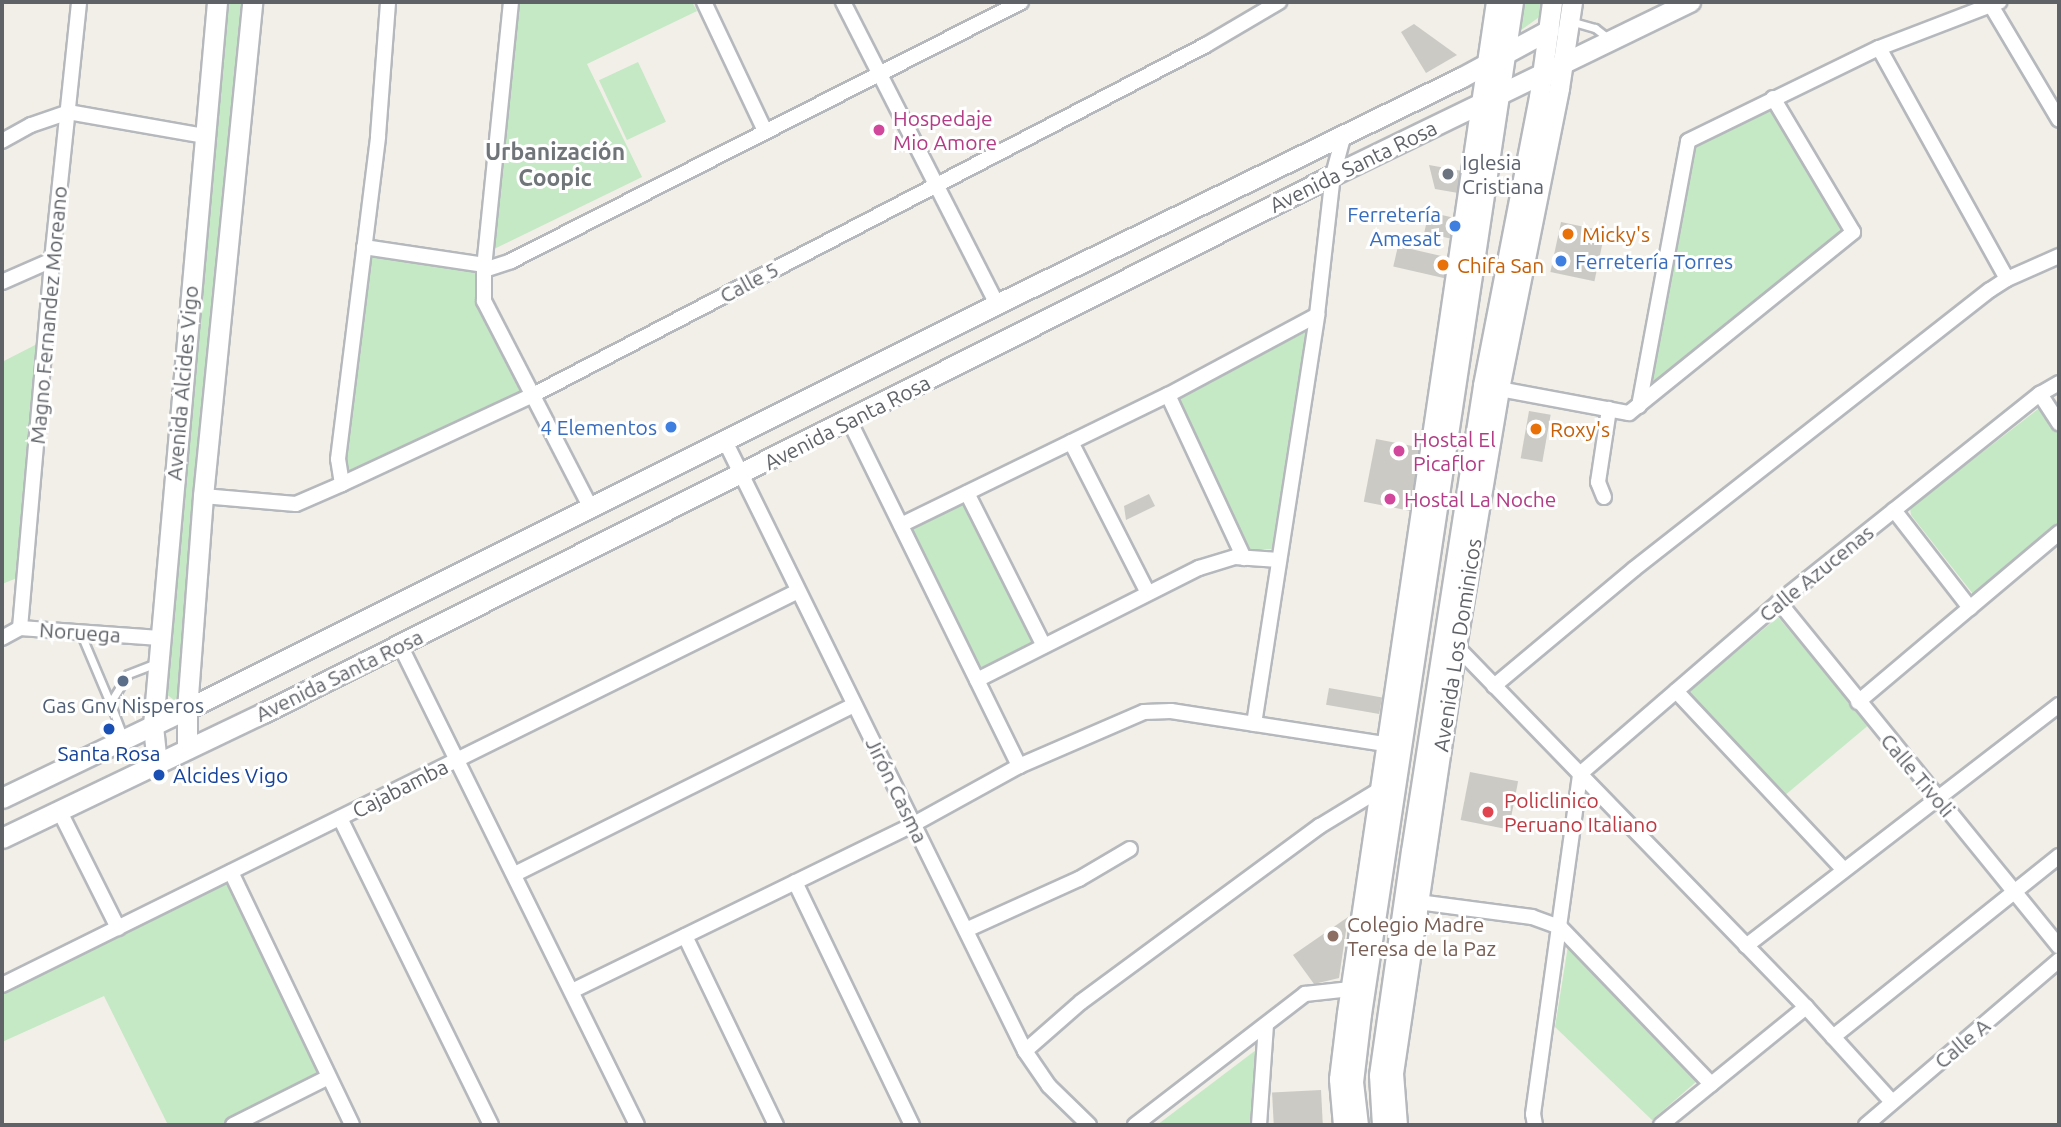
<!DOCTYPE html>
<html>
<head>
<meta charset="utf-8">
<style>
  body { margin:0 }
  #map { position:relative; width:2061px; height:1127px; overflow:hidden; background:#f1efe8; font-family:Ubuntu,sans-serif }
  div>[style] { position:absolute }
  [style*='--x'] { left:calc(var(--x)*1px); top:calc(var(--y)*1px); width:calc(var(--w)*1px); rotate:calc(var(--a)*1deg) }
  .green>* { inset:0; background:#c5e8c5; transform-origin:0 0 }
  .building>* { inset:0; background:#cccac5; transform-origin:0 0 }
  .roads { filter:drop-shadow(2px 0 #b5b8bc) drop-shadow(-2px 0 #b5b8bc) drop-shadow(0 2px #b5b8bc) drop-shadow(0 -2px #b5b8bc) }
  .lane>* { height:7px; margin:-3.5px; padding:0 3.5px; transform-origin:3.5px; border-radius:3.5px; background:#fff }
  .street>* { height:14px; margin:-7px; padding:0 7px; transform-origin:7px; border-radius:7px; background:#fff }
  .secondary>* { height:19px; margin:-9.5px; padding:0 9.5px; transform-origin:9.5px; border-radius:9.5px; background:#fff }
  .dots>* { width:19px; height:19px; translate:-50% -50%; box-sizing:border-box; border:4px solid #fff; border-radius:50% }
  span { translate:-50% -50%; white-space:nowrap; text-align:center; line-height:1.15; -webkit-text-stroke:6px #fff; paint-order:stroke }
  .hotel-label { font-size:21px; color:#b23c85 }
  .left { translate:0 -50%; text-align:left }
  .worship-label { font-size:21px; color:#5b616d }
  .street-label { font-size:21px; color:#5f6368 }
  .shop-label { font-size:21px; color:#366cbe }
  .right { translate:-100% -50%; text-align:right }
  .food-label { font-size:21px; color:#c56008 }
  .service-label { font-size:21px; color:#4e5e75 }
  .transit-label { font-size:21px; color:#164399 }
  .health-label { font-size:21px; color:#be3a42 }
  .education-label { font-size:21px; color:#785e54 }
  .neighbourhood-label { font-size:23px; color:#70757a; font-weight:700 }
  .frame { position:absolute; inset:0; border:4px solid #5f6368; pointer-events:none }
</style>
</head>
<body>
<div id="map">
  <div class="green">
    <i style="clip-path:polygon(228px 2px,244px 2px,182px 694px,174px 700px,165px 693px)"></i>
    <i style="clip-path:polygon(519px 2px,692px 2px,697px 11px,587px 64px,642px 177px,494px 249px)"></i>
    <i style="clip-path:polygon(1519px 2px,1543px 2px,1542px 15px,1517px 33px)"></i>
    <i style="left:638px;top:62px;width:66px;height:43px;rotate:65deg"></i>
    <i style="clip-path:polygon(1771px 106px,1846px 230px,1649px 388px,1692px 145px)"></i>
    <i style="clip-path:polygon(368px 252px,480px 269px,479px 301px,525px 389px,344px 480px,341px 456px)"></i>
    <i style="clip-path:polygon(1306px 332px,1272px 549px,1248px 550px,1177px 397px)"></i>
    <i style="clip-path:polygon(41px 342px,17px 578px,2px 584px,2px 362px)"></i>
    <i style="clip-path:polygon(2042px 406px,2059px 430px,2059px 525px,1973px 594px,1911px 515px,1910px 508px)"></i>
    <i style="left:965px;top:502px;width:157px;height:60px;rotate:64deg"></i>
    <i style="left:1778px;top:617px;width:141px;height:125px;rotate:50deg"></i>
    <i style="clip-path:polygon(231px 872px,329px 1077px,233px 1125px,168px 1125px,104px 996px,2px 1042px,2px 985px)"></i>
    <i style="clip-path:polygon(1568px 946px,1697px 1081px,1652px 1120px,1555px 1027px)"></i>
    <i style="clip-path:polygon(1256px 1050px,1253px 1125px,1157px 1125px)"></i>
  </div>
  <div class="building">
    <i style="clip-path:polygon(1414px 24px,1457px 55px,1426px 73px,1401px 32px)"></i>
    <i style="clip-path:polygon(1429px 165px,1468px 172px,1464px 194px,1435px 189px)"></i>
    <i style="left:1429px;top:212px;width:32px;height:21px;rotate:13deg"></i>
    <i style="left:1561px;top:222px;width:45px;height:51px;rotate:12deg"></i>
    <i style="left:1398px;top:246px;width:55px;height:21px;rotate:13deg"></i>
    <i style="left:1529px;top:411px;width:22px;height:48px;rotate:10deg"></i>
    <i style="left:1376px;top:439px;width:49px;height:64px;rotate:11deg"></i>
    <i style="clip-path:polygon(1149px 494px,1155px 506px,1126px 520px,1124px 506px)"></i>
    <i style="left:1329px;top:688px;width:54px;height:17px;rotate:10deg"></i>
    <i style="left:1470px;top:772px;width:49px;height:49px;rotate:11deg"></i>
    <i style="clip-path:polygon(1348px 917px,1339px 978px,1314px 984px,1293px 955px)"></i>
    <i style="left:1321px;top:1090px;width:35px;height:49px;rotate:87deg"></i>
  </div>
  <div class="roads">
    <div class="lane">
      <i style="--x:1570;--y:21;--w:26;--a:16"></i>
      <i style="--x:1595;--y:28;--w:18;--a:38"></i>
      <i style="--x:80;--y:632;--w:77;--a:67.1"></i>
      <i style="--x:124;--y:739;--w:39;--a:-111"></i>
      <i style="--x:110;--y:703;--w:34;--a:-58"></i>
      <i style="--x:128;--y:674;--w:31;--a:-21"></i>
    </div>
    <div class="street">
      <i style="--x:511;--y:2;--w:269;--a:95.8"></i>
      <i style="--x:484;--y:270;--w:31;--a:90"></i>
      <i style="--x:484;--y:301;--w:233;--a:62.7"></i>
      <i style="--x:704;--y:2;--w:143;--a:64.7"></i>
      <i style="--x:843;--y:2;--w:339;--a:63"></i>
      <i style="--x:1989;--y:2;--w:137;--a:59.3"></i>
      <i style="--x:1879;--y:48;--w:264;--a:61"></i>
      <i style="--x:2;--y:141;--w:33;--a:-29"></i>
      <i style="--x:31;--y:125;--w:39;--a:-19"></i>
      <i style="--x:68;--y:112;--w:138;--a:10"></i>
      <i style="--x:364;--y:247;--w:122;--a:8.5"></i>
      <i style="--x:484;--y:270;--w:28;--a:-18"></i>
      <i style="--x:511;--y:261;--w:572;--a:-26.92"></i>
      <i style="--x:2;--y:282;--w:55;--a:-23.7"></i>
      <i style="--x:1499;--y:389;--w:132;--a:10.5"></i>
      <i style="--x:1629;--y:413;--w:288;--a:-38.9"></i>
      <i style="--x:1853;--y:232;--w:156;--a:-120.8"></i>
      <i style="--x:2040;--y:394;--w:35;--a:57"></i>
      <i style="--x:1168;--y:395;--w:180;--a:65"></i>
      <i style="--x:1639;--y:406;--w:269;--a:-79.5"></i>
      <i style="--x:1688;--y:141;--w:212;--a:-26"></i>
      <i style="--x:1879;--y:48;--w:129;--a:-21"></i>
      <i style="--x:849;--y:420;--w:386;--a:63.8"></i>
      <i style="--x:725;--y:441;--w:680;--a:63.81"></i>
      <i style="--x:1025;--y:1051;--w:42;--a:55.6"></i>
      <i style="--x:1049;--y:1086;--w:56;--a:44.3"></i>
      <i style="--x:1071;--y:442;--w:169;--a:63"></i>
      <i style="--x:342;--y:484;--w:25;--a:-99"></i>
      <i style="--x:338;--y:459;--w:325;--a:-82.9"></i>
      <i style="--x:378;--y:136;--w:134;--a:-85.7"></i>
      <i style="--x:967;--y:493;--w:171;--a:63.3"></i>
      <i style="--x:203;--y:496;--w:93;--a:4.9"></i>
      <i style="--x:296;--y:504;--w:50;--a:-23.5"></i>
      <i style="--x:342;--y:484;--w:211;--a:-25"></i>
      <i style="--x:533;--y:395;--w:759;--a:-27.48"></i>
      <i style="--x:1206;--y:45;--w:85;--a:-30.5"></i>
      <i style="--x:1604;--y:497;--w:16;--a:-112"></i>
      <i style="--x:1598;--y:482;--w:74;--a:-81.4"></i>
      <i style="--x:1894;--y:510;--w:124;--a:52.2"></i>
      <i style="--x:901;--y:525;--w:297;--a:-26"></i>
      <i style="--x:1168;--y:395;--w:169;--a:-28.2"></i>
      <i style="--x:1779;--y:602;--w:444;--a:50.9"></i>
      <i style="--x:20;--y:628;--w:369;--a:-85"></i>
      <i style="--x:52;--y:260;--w:259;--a:-84"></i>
      <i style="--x:2;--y:638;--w:21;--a:-29"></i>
      <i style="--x:20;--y:628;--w:140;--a:4.1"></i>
      <i style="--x:400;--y:645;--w:535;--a:63.72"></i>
      <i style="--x:1456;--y:646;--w:503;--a:45.89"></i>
      <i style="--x:1806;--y:1007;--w:128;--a:47.8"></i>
      <i style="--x:977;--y:680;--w:249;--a:-26.8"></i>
      <i style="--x:1199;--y:568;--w:38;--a:-17"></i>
      <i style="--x:1235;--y:557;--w:44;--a:3.9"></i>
      <i style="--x:1494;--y:686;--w:182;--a:-39.9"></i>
      <i style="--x:1634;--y:569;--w:452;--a:-38.1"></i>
      <i style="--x:1990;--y:290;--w:20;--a:-33"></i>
      <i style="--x:2007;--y:279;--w:57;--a:-23.9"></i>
      <i style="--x:1676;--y:691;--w:245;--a:46.8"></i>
      <i style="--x:1858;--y:702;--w:263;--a:-40.1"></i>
      <i style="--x:1254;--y:724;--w:414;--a:-81.2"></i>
      <i style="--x:1317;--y:315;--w:141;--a:-83.5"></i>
      <i style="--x:1333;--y:175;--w:42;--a:-75"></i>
      <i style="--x:59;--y:810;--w:132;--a:63.4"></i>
      <i style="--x:340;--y:818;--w:342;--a:63.8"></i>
      <i style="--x:231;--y:872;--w:280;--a:64.4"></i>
      <i style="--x:515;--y:874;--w:379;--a:-26.5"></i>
      <i style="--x:795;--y:882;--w:270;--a:64.3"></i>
      <i style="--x:1418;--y:902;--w:115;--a:7.5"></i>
      <i style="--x:1532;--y:917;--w:30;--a:20"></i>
      <i style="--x:1560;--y:927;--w:218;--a:46.1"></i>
      <i style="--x:966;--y:930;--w:124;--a:-24.3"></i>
      <i style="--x:1079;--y:879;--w:59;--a:-30.5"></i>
      <i style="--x:685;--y:936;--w:210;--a:64.3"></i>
      <i style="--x:1746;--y:946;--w:395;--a:-37.6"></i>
      <i style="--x:2;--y:985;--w:888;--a:-26.33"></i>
      <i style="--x:572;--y:991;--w:381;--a:-26"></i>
      <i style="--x:914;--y:824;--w:120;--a:-28.9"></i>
      <i style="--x:1019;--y:766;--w:136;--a:-23.4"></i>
      <i style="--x:1144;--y:712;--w:27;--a:-2"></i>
      <i style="--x:1171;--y:711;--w:217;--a:8.8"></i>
      <i style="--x:1833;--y:1037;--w:290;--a:-38.7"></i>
      <i style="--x:1025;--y:1051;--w:74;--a:-41.2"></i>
      <i style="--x:1081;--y:1002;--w:297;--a:-36.4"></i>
      <i style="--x:1320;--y:826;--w:69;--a:-31.4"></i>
      <i style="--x:233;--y:1125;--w:107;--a:-26.6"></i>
      <i style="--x:1135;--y:1125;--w:215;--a:-37.6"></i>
      <i style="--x:1305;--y:994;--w:46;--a:-6.2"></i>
      <i style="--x:1259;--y:1125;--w:100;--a:-86"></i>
      <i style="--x:1535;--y:1125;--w:11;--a:-100"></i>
      <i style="--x:1533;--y:1114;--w:343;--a:-82.1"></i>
      <i style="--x:1580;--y:774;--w:263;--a:-40.8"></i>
      <i style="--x:1779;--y:602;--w:334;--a:-38.6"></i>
      <i style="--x:2040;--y:394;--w:22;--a:-30"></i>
      <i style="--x:1661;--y:1125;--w:187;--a:-39.1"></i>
      <i style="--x:1866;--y:1125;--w:254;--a:-40.5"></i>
    </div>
    <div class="secondary">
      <i style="--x:187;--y:749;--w:40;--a:-90"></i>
      <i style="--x:187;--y:709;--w:214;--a:-85.7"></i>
      <i style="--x:203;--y:496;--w:496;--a:-84.3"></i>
      <i style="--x:157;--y:764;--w:39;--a:-96"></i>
      <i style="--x:153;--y:725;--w:726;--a:-84.94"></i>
      <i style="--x:2;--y:798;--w:205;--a:-25.7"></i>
      <i style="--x:187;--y:709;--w:906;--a:-26.57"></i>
      <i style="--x:997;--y:304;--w:517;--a:-26.02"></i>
      <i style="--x:1462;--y:77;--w:99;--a:-28.4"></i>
      <i style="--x:2;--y:838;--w:289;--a:-25.6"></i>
      <i style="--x:263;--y:713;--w:1198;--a:-26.69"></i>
      <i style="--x:1333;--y:175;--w:397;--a:-25.9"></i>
      <i style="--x:1343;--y:1125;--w:46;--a:-95"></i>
      <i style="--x:1339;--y:1079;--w:66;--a:-83.1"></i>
      <i style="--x:1347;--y:1013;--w:1022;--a:-81.62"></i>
      <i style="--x:1358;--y:1125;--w:43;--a:-96.6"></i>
      <i style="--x:1353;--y:1082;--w:68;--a:-83.3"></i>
      <i style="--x:1361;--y:1014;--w:1023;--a:-81.46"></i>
      <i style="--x:1382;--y:1125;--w:50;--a:-93.4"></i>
      <i style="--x:1379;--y:1075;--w:226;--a:-81.9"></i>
      <i style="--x:1411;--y:851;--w:472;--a:-81.2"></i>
      <i style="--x:1483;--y:385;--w:293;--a:-79"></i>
      <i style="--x:1539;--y:97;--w:96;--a:-82.2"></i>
      <i style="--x:1397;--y:1125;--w:52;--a:-94.4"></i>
      <i style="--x:1393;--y:1073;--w:432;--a:-81.6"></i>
      <i style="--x:1456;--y:646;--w:261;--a:-80.5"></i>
      <i style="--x:1499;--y:389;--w:307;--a:-78.7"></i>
      <i style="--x:1559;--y:88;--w:87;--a:-81.4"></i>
    </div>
  </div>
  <div class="dots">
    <i style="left:879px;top:130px;background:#d1479c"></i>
    <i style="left:1448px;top:174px;background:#6b7280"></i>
    <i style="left:1455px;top:226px;background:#3f7fe0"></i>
    <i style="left:1568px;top:234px;background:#e8710a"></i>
    <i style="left:1561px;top:261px;background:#3f7fe0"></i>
    <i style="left:1443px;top:265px;background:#e8710a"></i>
    <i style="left:671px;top:427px;background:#3f7fe0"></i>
    <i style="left:1536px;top:429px;background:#e8710a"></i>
    <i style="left:1399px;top:451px;background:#d1479c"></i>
    <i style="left:1390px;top:499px;background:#d1479c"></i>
    <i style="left:123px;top:681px;background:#5c6f8a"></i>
    <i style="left:109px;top:729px;background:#1a4fb4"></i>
    <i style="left:159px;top:775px;background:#1a4fb4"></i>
    <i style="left:1488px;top:812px;background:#e0444e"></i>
    <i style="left:1333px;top:936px;background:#8d6e63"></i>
  </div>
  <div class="hotel-label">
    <span class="left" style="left:893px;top:130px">Hospedaje<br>Mio Amore</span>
    <span class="left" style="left:1413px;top:451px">Hostal El<br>Picaflor</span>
    <span class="left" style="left:1404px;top:499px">Hostal La Noche</span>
  </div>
  <div class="worship-label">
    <span class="left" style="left:1462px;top:174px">Iglesia<br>Cristiana</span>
  </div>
  <div class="street-label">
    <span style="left:1353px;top:166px;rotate:-26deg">Avenida Santa Rosa</span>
    <span style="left:749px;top:282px;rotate:-28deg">Calle 5</span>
    <span style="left:48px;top:315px;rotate:-85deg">Magno Fernandez Moreano</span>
    <span style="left:182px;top:383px;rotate:-85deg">Avenida Alcides Vigo</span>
    <span style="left:847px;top:422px;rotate:-27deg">Avenida Santa Rosa</span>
    <span style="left:1816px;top:573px;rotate:-39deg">Calle Azucenas</span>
    <span style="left:80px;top:632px;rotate:4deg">Noruega</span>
    <span style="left:1457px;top:645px;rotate:-81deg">Avenida Los Dominicos</span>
    <span style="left:339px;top:675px;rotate:-26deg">Avenida Santa Rosa</span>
    <span style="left:1918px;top:775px;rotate:50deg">Calle Tivoli</span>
    <span style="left:400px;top:788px;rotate:-27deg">Cajabamba</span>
    <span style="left:897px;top:790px;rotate:64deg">Jirón Casma</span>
    <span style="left:1962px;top:1043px;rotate:-40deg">Calle A</span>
  </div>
  <div class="shop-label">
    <span class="right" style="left:1441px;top:226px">Ferretería<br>Amesat</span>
    <span class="left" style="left:1575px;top:261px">Ferretería Torres</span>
    <span class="right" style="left:657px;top:427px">4 Elementos</span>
  </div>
  <div class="food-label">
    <span class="left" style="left:1582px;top:234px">Micky's</span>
    <span class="left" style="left:1457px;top:265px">Chifa San</span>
    <span class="left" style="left:1550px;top:429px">Roxy's</span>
  </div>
  <div class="service-label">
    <span style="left:123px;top:705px">Gas Gnv Nisperos</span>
  </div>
  <div class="transit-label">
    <span style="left:109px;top:753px">Santa Rosa</span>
    <span class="left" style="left:173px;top:775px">Alcides Vigo</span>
  </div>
  <div class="health-label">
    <span class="left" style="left:1504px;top:812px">Policlinico<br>Peruano Italiano</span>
  </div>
  <div class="education-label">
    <span class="left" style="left:1347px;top:936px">Colegio Madre<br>Teresa de la Paz</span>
  </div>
  <div class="neighbourhood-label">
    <span style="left:555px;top:165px">Urbanización<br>Coopic</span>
  </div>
  <div class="frame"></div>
</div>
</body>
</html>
